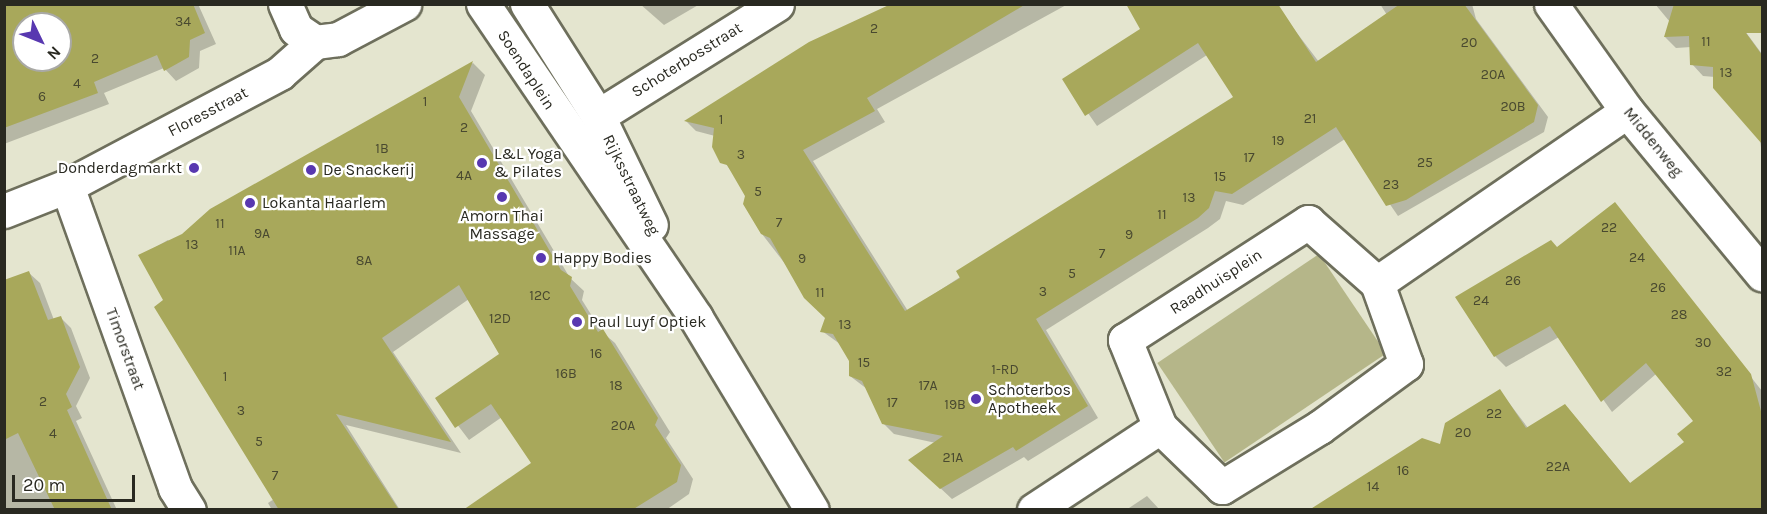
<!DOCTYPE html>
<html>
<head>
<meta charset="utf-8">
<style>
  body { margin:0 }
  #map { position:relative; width:1767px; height:514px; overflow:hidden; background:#e4e5cf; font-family:Karla,sans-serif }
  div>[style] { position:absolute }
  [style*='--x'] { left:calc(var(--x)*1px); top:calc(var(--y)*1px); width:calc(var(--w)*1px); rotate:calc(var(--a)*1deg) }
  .green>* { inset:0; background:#b5b689; transform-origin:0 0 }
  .shadow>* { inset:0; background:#0003 }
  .building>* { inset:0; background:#a8a85b }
  .roads { filter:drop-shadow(2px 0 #6e6f5c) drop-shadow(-2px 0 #6e6f5c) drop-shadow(0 2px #6e6f5c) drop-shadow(0 -2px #6e6f5c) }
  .minor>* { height:33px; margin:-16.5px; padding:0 16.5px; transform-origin:16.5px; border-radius:16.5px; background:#fff }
  .major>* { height:33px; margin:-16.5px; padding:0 16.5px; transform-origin:16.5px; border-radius:16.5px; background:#fff }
  .dots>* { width:16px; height:16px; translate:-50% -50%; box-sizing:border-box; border:3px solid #fff; border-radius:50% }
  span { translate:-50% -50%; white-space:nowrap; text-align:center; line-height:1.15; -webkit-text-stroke:4.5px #fff; paint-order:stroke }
  .number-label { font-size:14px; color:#494930 }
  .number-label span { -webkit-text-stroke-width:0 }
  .street-label { font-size:16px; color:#292921 }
  .poi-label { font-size:16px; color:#292921 }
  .left { translate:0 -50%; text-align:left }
  .right { translate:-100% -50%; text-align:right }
  .frame { position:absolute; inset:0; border:6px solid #292921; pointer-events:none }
  .north { position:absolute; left:12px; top:12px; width:60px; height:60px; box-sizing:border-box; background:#fff; border:2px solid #a9a9a6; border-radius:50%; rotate:133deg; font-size:16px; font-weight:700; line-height:24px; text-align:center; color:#292921 }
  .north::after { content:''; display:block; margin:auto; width:21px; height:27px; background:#5838b0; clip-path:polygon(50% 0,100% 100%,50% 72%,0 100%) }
  .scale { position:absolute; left:12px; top:475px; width:123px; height:27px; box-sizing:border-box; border:3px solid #292921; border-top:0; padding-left:8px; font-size:18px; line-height:21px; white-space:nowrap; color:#292921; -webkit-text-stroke:4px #fff; paint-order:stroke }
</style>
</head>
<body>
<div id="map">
  <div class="green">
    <i style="left:1319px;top:254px;width:120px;height:195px;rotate:56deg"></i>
  </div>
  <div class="shadow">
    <i style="clip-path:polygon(evenodd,4px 4px,198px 4px,216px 44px,200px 51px,199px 68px,176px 81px,164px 68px,104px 93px,109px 104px,4px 144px,4px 4px,24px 24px,60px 24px,60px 60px,24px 60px,24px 24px)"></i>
    <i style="clip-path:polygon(640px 4px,700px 4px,664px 25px)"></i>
    <i style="clip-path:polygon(896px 4px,1068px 4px,877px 109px,885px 122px,813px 161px,908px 311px,1235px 98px,1207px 55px,1097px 126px,1065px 80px,1284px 16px,1319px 62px,1387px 15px,1380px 4px,1472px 4px,1476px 19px,1548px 117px,1544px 132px,1398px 216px,1345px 139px,1243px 205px,1226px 201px,1220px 219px,1208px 228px,1046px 330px,1098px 418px,1028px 461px,1024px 457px,952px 499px,921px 470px,936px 443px,894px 434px,883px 423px,867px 389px,850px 376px,851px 361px,840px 344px,822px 331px,827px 318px,762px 234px,738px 180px,713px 147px,715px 136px,696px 131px,686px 121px)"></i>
    <i style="clip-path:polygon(1655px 4px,1725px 4px,1762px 54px,1762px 156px,1760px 139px,1715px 77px,1703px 76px,1692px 64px,1691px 47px,1676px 48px,1665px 37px,1670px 22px)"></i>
    <i style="clip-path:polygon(473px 63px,485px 75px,471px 111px,570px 278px,584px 291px,582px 300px,602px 332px,615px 343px,670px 432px,666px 438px,693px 479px,689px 494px,666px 510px,464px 510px,533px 463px,502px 417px,469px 440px,437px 398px,501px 355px,469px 299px,393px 352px,461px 453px,346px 425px,400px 510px,272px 510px,268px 503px,274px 499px,140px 256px,168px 240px,175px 248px,211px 210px)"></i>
    <i style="clip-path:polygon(1614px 204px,1762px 391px,1762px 510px,1701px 510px,1441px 445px,1500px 391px,1528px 428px,1565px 405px,1631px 484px,1686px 443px,1695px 421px,1656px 374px,1612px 412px,1559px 337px,1506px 367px,1495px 356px,1558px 248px)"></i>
    <i style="clip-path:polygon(29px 273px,40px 283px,54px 320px,60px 317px,71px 328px,90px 378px,76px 406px,82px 418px,76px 421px,117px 510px,4px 510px,4px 282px)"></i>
    <i style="clip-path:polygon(1147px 496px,1160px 510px,1126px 510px)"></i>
  </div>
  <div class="building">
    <i style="clip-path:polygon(evenodd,4px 4px,193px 4px,205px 33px,190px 40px,189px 57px,164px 71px,157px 55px,94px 82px,98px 93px,4px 128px,4px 4px,24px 24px,60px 24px,60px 60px,24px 60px,24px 24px)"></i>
    <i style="clip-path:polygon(891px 4px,1026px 4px,867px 98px,875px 111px,803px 150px,905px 311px,960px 278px,956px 271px,1233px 97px,1198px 43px,1085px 116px,1062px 79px,1140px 29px,1126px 4px,1278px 4px,1316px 62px,1400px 4px,1464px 4px,1538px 105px,1534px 122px,1406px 200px,1386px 206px,1336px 127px,1232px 194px,1215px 191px,1209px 208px,1198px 218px,1036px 319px,1088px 406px,1016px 451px,1013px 447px,940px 489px,908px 460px,943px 436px,882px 424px,862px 381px,849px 376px,849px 361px,833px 334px,820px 332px,825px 318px,804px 298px,770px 238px,761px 234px,743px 204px,745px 196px,727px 165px,720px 163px,712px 147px,714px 128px,684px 121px,809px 42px)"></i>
    <i style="clip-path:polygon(1674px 4px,1762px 4px,1762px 33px,1746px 33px,1762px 55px,1762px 144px,1713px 88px,1713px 67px,1690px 65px,1689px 36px,1664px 37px)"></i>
    <i style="clip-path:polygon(473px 61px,459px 97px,561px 270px,572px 277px,570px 286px,598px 332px,603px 329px,658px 418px,655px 425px,681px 465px,677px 482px,632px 510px,463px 510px,531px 463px,491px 404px,455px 428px,435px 398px,499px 354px,459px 285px,382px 338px,451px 442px,336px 414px,399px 510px,279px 510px,154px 307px,163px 300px,138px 255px,182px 234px,210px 209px)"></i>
    <i style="clip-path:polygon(1615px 202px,1751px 374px,1762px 415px,1762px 510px,1309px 510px,1422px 438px,1440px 444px,1445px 423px,1500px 389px,1526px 428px,1565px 404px,1630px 483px,1684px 442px,1677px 434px,1693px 421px,1646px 363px,1601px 402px,1550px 326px,1494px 357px,1455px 297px,1551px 240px,1557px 247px)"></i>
    <i style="clip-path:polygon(29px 271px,48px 320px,61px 316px,80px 367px,66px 394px,72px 407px,67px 410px,112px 510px,55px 510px,18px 433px,4px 440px,4px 280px)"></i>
  </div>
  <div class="roads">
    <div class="minor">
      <i style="--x:285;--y:4;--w:27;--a:66"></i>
      <i style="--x:296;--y:29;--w:23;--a:34"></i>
      <i style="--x:1551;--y:4;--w:131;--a:54.6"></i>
      <i style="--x:1627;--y:111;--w:212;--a:50.4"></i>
      <i style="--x:598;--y:116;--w:211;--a:-32"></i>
      <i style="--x:67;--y:186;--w:321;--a:70.3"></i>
      <i style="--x:175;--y:488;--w:26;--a:58"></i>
      <i style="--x:4;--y:211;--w:68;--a:-21.6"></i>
      <i style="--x:67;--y:186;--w:241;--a:-27.9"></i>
      <i style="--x:280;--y:73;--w:47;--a:-41.5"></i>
      <i style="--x:315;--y:42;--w:23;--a:-7"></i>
      <i style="--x:338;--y:39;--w:75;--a:-27.9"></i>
      <i style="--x:1308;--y:222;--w:92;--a:41.5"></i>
      <i style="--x:1377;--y:283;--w:86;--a:70.3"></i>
      <i style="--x:1406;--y:364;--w:107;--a:143.8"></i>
      <i style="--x:1320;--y:427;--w:115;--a:148.5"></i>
      <i style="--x:1222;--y:487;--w:86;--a:-135.9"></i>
      <i style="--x:1160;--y:427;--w:94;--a:-111.9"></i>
      <i style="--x:1125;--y:340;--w:218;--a:-32.8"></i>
      <i style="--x:1377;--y:283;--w:303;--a:-34.5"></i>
      <i style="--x:1034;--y:510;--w:151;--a:-33.4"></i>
    </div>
    <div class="major">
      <i style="--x:483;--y:4;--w:379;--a:55.8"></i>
      <i style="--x:696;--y:318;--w:224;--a:58.9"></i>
      <i style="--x:527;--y:4;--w:133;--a:57.6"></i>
      <i style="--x:598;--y:116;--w:121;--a:64.1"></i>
    </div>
  </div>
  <div class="dots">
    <i style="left:482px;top:163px;background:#5838b0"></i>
    <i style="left:194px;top:168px;background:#5838b0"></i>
    <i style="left:311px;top:170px;background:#5838b0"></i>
    <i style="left:502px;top:197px;background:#5838b0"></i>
    <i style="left:250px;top:203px;background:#5838b0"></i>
    <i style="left:541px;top:258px;background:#5838b0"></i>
    <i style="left:577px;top:322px;background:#5838b0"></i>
    <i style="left:976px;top:399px;background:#5838b0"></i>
  </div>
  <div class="number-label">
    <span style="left:183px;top:22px">34</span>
    <span style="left:874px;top:29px">2</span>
    <span style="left:1706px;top:42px">11</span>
    <span style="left:1469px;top:43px">20</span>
    <span style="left:95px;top:59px">2</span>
    <span style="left:1726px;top:73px">13</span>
    <span style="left:1493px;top:75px">20A</span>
    <span style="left:77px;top:84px">4</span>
    <span style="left:42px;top:97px">6</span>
    <span style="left:425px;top:102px">1</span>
    <span style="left:1513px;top:107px">20B</span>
    <span style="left:1310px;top:119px">21</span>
    <span style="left:721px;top:120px">1</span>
    <span style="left:464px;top:128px">2</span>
    <span style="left:1278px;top:141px">19</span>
    <span style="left:382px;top:149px">1B</span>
    <span style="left:741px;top:155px">3</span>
    <span style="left:1249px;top:158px">17</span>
    <span style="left:1425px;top:163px">25</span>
    <span style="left:464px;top:176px">4A</span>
    <span style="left:1220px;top:177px">15</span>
    <span style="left:1391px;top:185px">23</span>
    <span style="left:758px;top:192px">5</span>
    <span style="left:1189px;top:198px">13</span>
    <span style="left:1162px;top:215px">11</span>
    <span style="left:779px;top:223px">7</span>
    <span style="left:220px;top:224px">11</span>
    <span style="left:1609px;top:228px">22</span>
    <span style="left:262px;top:234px">9A</span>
    <span style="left:1129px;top:235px">9</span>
    <span style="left:192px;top:245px">13</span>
    <span style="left:237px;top:251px">11A</span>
    <span style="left:1102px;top:254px">7</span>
    <span style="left:1637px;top:258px">24</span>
    <span style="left:802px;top:259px">9</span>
    <span style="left:364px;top:261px">8A</span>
    <span style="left:1072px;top:274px">5</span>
    <span style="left:1513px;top:281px">26</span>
    <span style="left:1658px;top:288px">26</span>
    <span style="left:1043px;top:292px">3</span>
    <span style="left:820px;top:293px">11</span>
    <span style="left:540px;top:296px">12C</span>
    <span style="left:1481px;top:301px">24</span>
    <span style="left:1679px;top:315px">28</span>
    <span style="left:500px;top:319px">12D</span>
    <span style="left:845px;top:325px">13</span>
    <span style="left:1703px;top:343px">30</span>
    <span style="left:596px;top:354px">16</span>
    <span style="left:864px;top:363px">15</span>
    <span style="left:1005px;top:370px">1-RD</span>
    <span style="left:1724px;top:372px">32</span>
    <span style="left:566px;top:374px">16B</span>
    <span style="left:225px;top:377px">1</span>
    <span style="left:616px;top:386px">18</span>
    <span style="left:928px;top:386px">17A</span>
    <span style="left:43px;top:402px">2</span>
    <span style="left:892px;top:403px">17</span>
    <span style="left:955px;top:405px">19B</span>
    <span style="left:241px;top:411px">3</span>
    <span style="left:1494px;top:414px">22</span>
    <span style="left:623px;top:426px">20A</span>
    <span style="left:1463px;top:433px">20</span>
    <span style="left:53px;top:434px">4</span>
    <span style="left:259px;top:442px">5</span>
    <span style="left:953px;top:458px">21A</span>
    <span style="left:1558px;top:467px">22A</span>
    <span style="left:1403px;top:471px">16</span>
    <span style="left:275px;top:476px">7</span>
    <span style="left:1373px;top:487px">14</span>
  </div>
  <div class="street-label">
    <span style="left:687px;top:60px;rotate:-32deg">Schoterbosstraat</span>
    <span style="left:526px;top:70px;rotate:57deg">Soendaplein</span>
    <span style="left:208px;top:112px;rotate:-28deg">Floresstraat</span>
    <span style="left:1653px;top:142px;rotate:51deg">Middenweg</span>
    <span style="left:631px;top:185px;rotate:64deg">Rijksstraatweg</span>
    <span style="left:1216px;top:282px;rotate:-33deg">Raadhuisplein</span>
    <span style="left:125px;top:349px;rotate:70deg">Timorstraat</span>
  </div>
  <div class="poi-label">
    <span class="left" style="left:494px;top:163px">L&amp;L Yoga<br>&amp; Pilates</span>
    <span class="right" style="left:182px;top:168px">Donderdagmarkt</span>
    <span class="left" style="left:323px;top:170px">De Snackerij</span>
    <span class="left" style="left:262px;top:203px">Lokanta Haarlem</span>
    <span style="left:502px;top:225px">Amorn Thai<br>Massage</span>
    <span class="left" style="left:553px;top:258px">Happy Bodies</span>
    <span class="left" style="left:589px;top:322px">Paul Luyf Optiek</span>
    <span class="left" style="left:988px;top:399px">Schoterbos<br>Apotheek</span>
  </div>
  <div class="frame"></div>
  <div class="north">N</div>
  <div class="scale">20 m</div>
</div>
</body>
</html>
